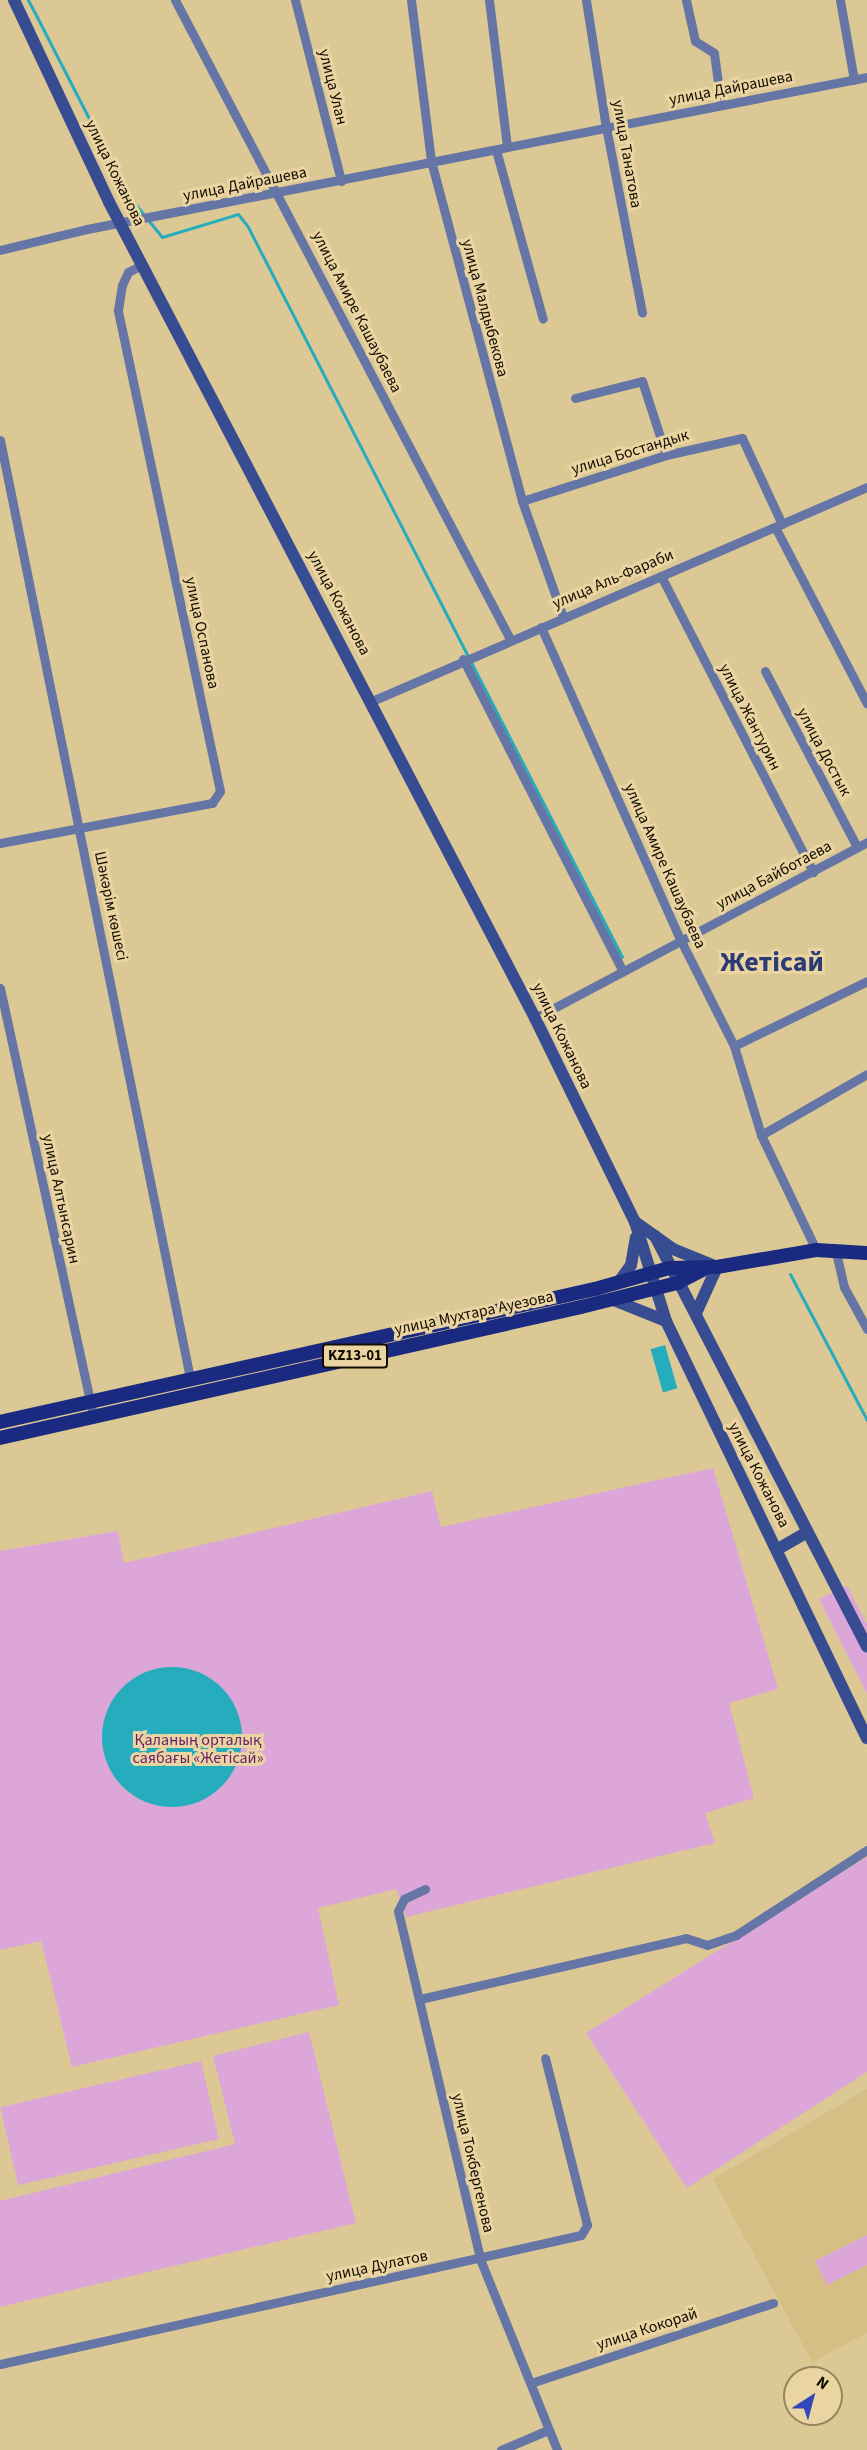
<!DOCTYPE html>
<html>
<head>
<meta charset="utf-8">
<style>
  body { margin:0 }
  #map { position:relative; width:867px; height:2450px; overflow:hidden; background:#dcc895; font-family:"Source Sans 3",sans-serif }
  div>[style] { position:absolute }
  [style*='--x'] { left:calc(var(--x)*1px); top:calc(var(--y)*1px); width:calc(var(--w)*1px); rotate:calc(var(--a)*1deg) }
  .built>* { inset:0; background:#d6bf85 }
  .green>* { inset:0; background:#dca7d8; transform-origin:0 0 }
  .water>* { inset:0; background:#25acbd; transform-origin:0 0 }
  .round { border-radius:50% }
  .stream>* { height:3px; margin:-1.5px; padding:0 1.5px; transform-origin:1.5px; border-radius:1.5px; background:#25acbd }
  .street>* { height:9px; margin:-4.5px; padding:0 4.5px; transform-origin:4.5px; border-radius:4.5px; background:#6576a6 }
  .secondary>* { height:12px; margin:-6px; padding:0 6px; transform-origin:6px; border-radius:6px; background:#374c91 }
  .primary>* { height:14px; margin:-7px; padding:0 7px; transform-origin:7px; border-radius:7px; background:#1a2a80 }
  span { translate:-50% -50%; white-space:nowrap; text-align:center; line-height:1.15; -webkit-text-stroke:6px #ead5a2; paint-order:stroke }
  .shield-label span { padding:2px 4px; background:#ead5a2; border:2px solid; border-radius:4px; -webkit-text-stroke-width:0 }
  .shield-label { font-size:15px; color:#130c00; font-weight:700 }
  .street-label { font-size:16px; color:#130c00 }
  .park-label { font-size:16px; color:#691e68 }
  .town-label { font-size:28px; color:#2b3c75; font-weight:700 }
  .north { position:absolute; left:783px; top:2366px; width:60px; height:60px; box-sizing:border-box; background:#ead5a2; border:2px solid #948561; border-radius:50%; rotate:36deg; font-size:16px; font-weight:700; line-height:24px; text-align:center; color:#130c00 }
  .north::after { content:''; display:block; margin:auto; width:21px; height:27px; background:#3048ba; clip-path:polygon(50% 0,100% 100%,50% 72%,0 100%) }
</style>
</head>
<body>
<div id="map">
  <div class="built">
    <i style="clip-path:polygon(867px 2089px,867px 2333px,812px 2362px,713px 2179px)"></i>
  </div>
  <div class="green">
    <i style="clip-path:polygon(713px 1468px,778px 1689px,729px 1703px,754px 1798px,705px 1813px,715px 1843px,406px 1917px,396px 1889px,318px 1908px,339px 2005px,72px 2067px,41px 1941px,0 1950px,0 1551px,118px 1531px,124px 1563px,432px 1491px,441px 1527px)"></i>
    <i style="clip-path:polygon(847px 1586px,867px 1624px,867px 1694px,819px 1599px)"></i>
    <i style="clip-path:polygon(867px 1857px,867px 2072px,687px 2188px,586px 2033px)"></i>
    <i style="clip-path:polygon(309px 2032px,356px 2223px,0 2307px,0 2201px,235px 2144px,213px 2056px)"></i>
    <i style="left:201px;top:2061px;width:80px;height:206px;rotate:77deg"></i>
    <i style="clip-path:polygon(867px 2235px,867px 2265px,827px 2285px,815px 2261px)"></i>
  </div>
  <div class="water">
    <i style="left:665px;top:1345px;width:45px;height:15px;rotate:74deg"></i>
    <i class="round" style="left:102px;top:1667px;width:140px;height:140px"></i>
  </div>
  <div class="stream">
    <i style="--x:28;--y:0;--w:19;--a:62"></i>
    <i style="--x:37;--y:17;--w:200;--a:62.9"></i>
    <i style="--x:128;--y:195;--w:54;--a:51"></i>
    <i style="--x:162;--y:237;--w:79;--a:-16.8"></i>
    <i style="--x:238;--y:214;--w:16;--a:52"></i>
    <i style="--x:248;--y:227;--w:820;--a:62.87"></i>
    <i style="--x:790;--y:1274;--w:165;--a:62.2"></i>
  </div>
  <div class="street">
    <i style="--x:175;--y:0;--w:721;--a:62.33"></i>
    <i style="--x:295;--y:0;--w:187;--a:75.7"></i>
    <i style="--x:411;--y:0;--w:162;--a:82.9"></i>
    <i style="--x:431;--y:161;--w:352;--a:75"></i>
    <i style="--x:522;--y:501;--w:123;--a:70.5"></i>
    <i style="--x:489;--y:0;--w:148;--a:83"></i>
    <i style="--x:586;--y:0;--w:129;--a:81.1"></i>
    <i style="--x:606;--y:127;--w:189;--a:79"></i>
    <i style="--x:686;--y:0;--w:42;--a:77.6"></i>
    <i style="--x:695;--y:41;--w:22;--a:32"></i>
    <i style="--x:714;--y:53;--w:52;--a:82.3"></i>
    <i style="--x:840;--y:0;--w:81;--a:80.1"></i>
    <i style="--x:496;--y:150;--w:175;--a:74.5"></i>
    <i style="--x:0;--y:250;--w:89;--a:-13.6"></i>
    <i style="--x:87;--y:229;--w:795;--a:-11.03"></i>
    <i style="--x:575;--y:398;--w:69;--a:-14.2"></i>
    <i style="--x:642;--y:381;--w:78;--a:72"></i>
    <i style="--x:0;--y:440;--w:957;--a:78.55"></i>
    <i style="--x:522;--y:501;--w:151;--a:-17.7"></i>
    <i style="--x:666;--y:455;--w:78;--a:-12.6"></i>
    <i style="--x:742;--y:438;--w:95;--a:65.1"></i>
    <i style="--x:775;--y:527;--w:199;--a:62.5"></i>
    <i style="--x:661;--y:576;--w:333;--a:62.8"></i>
    <i style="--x:541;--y:627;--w:344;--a:66"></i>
    <i style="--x:681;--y:941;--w:118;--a:63.2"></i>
    <i style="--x:734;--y:1046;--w:93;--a:73.1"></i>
    <i style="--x:761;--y:1135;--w:127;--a:64.4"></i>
    <i style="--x:463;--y:659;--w:351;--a:62.9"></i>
    <i style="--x:765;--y:671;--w:199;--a:62.4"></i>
    <i style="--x:372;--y:701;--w:539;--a:-23.38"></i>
    <i style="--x:0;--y:843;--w:216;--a:-10.7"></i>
    <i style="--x:212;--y:803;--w:14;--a:-56"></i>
    <i style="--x:220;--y:791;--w:492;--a:-102"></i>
    <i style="--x:118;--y:310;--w:25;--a:-81"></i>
    <i style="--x:122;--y:285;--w:14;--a:-65"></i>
    <i style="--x:128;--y:272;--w:16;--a:-27"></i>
    <i style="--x:0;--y:988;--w:437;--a:77.7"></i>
    <i style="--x:535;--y:1018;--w:376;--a:-27.9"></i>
    <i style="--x:734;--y:1046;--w:148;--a:-26"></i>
    <i style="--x:761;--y:1135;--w:122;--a:-29.9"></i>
    <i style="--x:835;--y:1248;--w:40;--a:77"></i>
    <i style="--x:844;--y:1287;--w:48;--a:61.3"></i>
    <i style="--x:425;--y:1889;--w:23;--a:155"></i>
    <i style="--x:404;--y:1899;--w:13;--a:117"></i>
    <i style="--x:398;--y:1911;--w:358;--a:76.7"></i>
    <i style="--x:480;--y:2259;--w:206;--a:68"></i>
    <i style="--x:420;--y:1999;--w:273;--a:-12.9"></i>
    <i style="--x:686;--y:1938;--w:22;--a:18"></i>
    <i style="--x:707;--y:1945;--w:31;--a:-19"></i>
    <i style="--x:736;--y:1935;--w:156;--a:-33"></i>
    <i style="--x:0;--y:2364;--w:595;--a:-12.52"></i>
    <i style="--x:581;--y:2235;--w:12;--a:-59"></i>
    <i style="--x:587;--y:2225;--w:172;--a:-104.1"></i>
    <i style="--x:531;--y:2383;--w:255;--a:-18.3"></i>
    <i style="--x:501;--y:2450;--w:51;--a:-23.1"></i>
  </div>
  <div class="secondary">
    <i style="--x:14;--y:0;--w:223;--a:64.8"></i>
    <i style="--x:109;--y:202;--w:921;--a:62.43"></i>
    <i style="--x:535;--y:1018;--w:227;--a:63.9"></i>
    <i style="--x:635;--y:1222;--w:104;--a:72.6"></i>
    <i style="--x:666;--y:1321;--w:463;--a:64.3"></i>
    <i style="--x:635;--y:1222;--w:47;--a:35.4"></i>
    <i style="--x:673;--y:1249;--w:48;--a:22.2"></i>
    <i style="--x:717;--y:1267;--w:51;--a:114.5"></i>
    <i style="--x:655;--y:1236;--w:462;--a:62.7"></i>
    <i style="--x:618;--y:1283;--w:22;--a:-54"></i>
    <i style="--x:631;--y:1265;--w:28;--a:-80"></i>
    <i style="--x:611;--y:1299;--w:59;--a:21.8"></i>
    <i style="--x:778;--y:1549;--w:32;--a:-30"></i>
  </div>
  <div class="primary">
    <i style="--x:0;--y:1422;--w:610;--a:-12.6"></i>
    <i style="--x:595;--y:1289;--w:77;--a:-15.8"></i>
    <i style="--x:669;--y:1268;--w:48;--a:-1.2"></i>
    <i style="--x:717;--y:1267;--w:100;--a:-9.7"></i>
    <i style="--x:816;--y:1250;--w:51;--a:3.4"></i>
    <i style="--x:0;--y:1438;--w:596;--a:-12.71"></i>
    <i style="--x:581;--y:1307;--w:99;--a:-14"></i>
    <i style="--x:677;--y:1283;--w:29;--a:-27"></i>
  </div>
  <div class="shield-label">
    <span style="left:355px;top:1356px">KZ13-01</span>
  </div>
  <div class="street-label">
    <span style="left:333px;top:87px;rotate:76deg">улица Улан</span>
    <span style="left:731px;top:88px;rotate:-11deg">улица Дайрашева</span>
    <span style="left:627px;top:154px;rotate:80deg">улица Танатова</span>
    <span style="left:115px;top:173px;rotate:64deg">улица Кожанова</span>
    <span style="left:245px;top:184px;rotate:-11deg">улица Дайрашева</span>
    <span style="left:485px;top:308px;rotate:75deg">улица Малдыбекова</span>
    <span style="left:357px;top:312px;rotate:63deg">улица Амире Кашаубаева</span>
    <span style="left:630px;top:452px;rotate:-17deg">улица Бостандык</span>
    <span style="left:613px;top:579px;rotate:-23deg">улица Аль-Фараби</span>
    <span style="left:339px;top:603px;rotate:62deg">улица Кожанова</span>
    <span style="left:202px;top:633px;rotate:78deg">улица Оспанова</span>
    <span style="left:750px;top:717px;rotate:63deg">улица Жантурин</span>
    <span style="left:824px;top:752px;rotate:62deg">улица Достык</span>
    <span style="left:665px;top:866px;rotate:66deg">улица Амире Кашаубаева</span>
    <span style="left:774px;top:875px;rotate:-28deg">улица Байботаева</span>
    <span style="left:111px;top:906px;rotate:78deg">Шәкәрім көшесі</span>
    <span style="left:562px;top:1036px;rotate:64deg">улица Кожанова</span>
    <span style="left:61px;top:1199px;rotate:78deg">улица Алтынсарин</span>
    <span style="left:474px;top:1313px;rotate:-12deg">улица Мухтара Ауезова</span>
    <span style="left:759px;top:1475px;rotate:63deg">улица Кожанова</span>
    <span style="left:473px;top:2163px;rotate:77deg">улица Токбергенова</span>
    <span style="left:377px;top:2266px;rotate:-12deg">улица Дулатов</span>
    <span style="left:647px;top:2329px;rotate:-18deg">улица Кокорай</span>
  </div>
  <div class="park-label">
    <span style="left:198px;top:1749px">Қаланың орталық<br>саябағы «Жетісай»</span>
  </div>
  <div class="town-label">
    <span style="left:772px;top:962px">Жетісай</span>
  </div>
  <div class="north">N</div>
</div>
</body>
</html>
